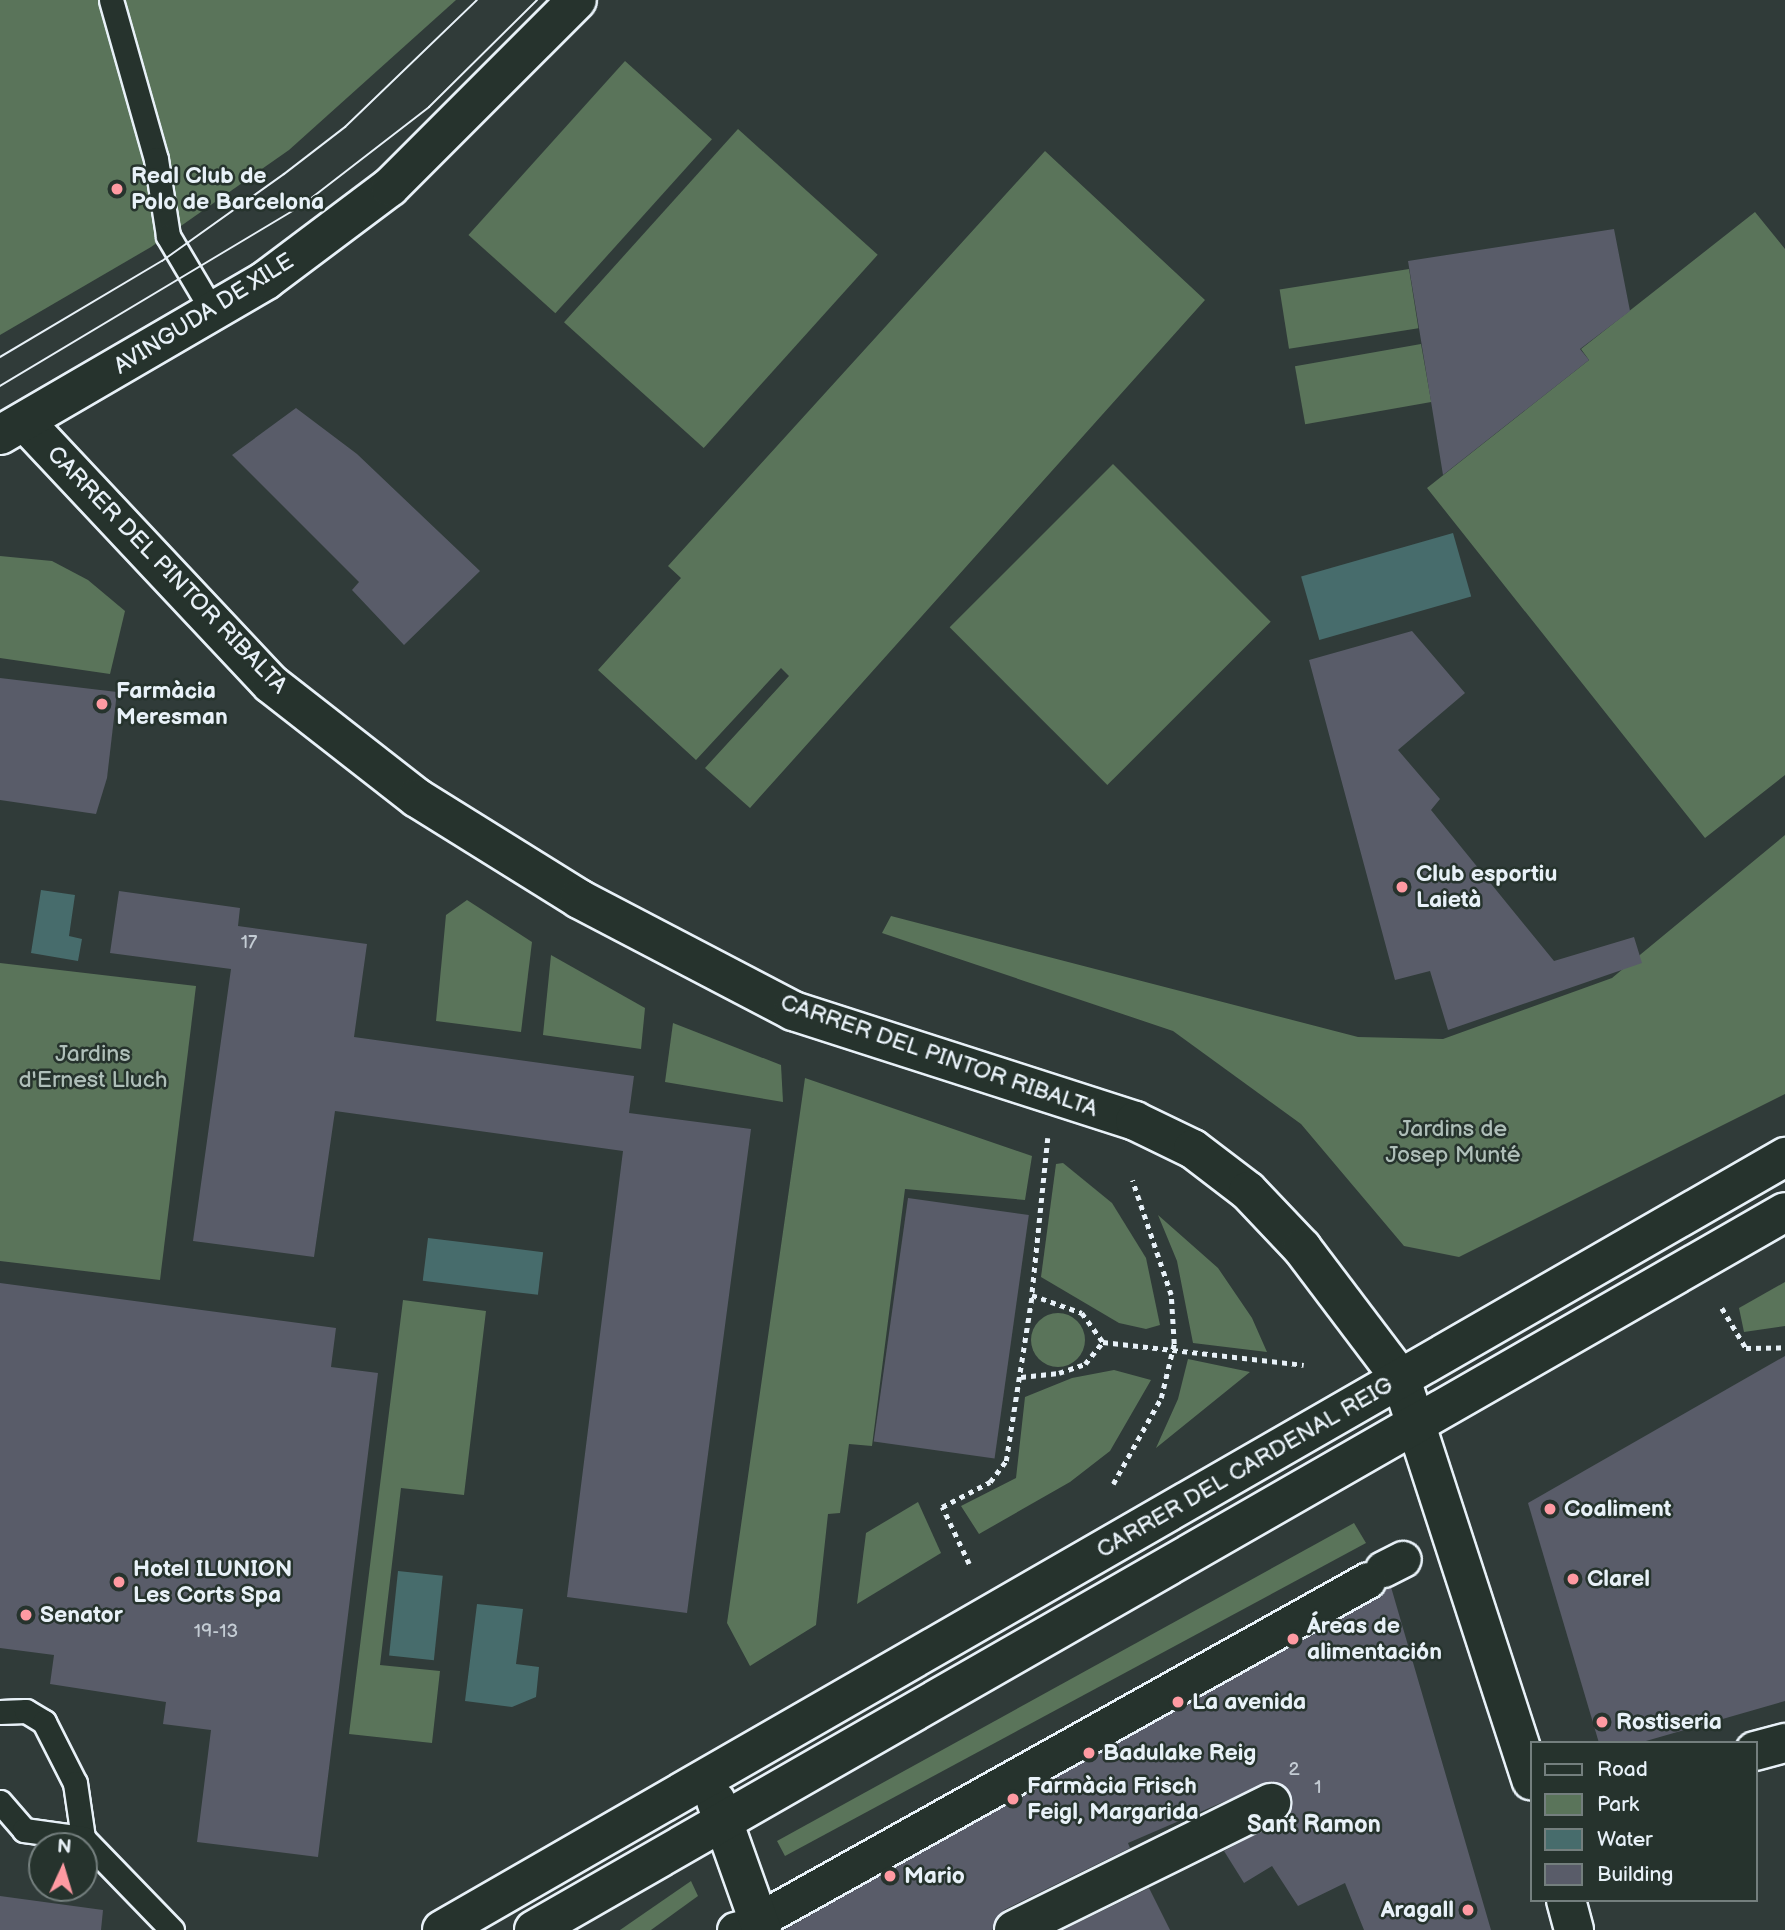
<!DOCTYPE html>
<html>
<head>
<meta charset="utf-8">
<style>
  body { margin:0 }
  #map { position:relative; width:1785px; height:1930px; overflow:hidden; background:#303b39; font-family:"Balsamiq Sans",sans-serif }
  div>[style] { position:absolute }
  [style*='--x'] { left:calc(var(--x)*1px); top:calc(var(--y)*1px); width:calc(var(--w)*1px); rotate:calc(var(--a)*1deg) }
  .green>* { inset:0; background:#5a745a; transform-origin:0 0 }
  .round { border-radius:50% }
  .water>* { inset:0; background:#476c6c; transform-origin:0 0 }
  .building>* { inset:0; background:#595c69; transform-origin:0 0 }
  .path>* { height:4.5px; margin-top:-2.25px; transform-origin:0; background:repeating-linear-gradient(90deg,#e8f1f8 0 5px,transparent 0 10px) }
  .roads { filter:drop-shadow(2px 0 #e8f1f8) drop-shadow(-2px 0 #e8f1f8) drop-shadow(0 2px #e8f1f8) drop-shadow(0 -2px #e8f1f8) }
  .service>* { height:23px; margin:-11.5px; padding:0 11.5px; transform-origin:11.5px; border-radius:11.5px; background:#26332d }
  .pedestrian>* { height:35px; margin:-17.5px; padding:0 17.5px; transform-origin:17.5px; border-radius:17.5px; background:#26332d }
  .minor>* { height:38px; margin:-19px; padding:0 19px; transform-origin:19px; border-radius:19px; background:#26332d }
  .tram>* { height:2px; margin:-1px; padding:0 1px; transform-origin:1px; border-radius:1px; background:#e8f1f8 }
  .dots>* { width:19px; height:19px; translate:-50% -50%; box-sizing:border-box; border:4px solid #26332d; border-radius:50% }
  span { translate:-50% -50%; white-space:nowrap; text-align:center; line-height:1.15; -webkit-text-stroke:5px #26332d; paint-order:stroke }
  .number-label { font-size:19px; color:#c4ccd4 }
  .number-label span { -webkit-text-stroke-width:0 }
  .poi-label { font-size:23px; color:#e8f1f8; font-weight:700 }
  .left { translate:0 -50%; text-align:left }
  .right { translate:-100% -50%; text-align:right }
  .street-label { font-size:23px; color:#e8f1f8 }
  .park-label { font-size:23px; color:#afbfb9 }
  .neighbourhood-label { font-size:24px; color:#e8f1f8; font-weight:700 }
  .legend { position:absolute; left:1530px; top:1741px; width:228px; height:161px; box-sizing:border-box; background:#26332d; border:2px solid #747f7e; margin:0; padding:9px 12px; list-style:none; font-size:21px; color:#e8f1f8 }
  .legend li { display:flex; align-items:center; gap:14px; height:35px }
  .legend b { width:35px; border:2px solid #747f7e }
  .north { position:absolute; left:28px; top:1832px; width:70px; height:70px; box-sizing:border-box; background:#26332d; border:2px solid #747f7e; border-radius:50%; rotate:4deg; font-size:19px; font-weight:700; line-height:28px; text-align:center; color:#e8f1f8 }
  .north::after { content:''; display:block; margin:auto; width:24px; height:32px; background:#ff9aa2; clip-path:polygon(50% 0,100% 100%,50% 72%,0 100%) }
</style>
</head>
<body>
<div id="map">
  <div class="green">
    <i style="clip-path:polygon(0 0,456px 0,289px 150px,151px 247px,0 335px)"></i>
    <i style="left:625px;top:61px;width:117px;height:234px;rotate:42deg"></i>
    <i style="left:738px;top:129px;width:188px;height:260px;rotate:42deg"></i>
    <i style="clip-path:polygon(1045px 151px,1205px 300px,750px 808px,705px 768px,789px 676px,781px 668px,696px 760px,598px 670px,681px 578px,668px 566px)"></i>
    <i style="clip-path:polygon(1755px 212px,1785px 249px,1785px 775px,1705px 838px,1427px 488px,1589px 360px,1581px 349px)"></i>
    <i style="left:1409px;top:269px;width:60px;height:131px;rotate:81deg"></i>
    <i style="left:1421px;top:344px;width:59px;height:128px;rotate:80deg"></i>
    <i style="left:1113px;top:464px;width:223px;height:231px;rotate:45deg"></i>
    <i style="clip-path:polygon(0 556px,52px 561px,88px 580px,125px 611px,110px 674px,0 658px)"></i>
    <i style="clip-path:polygon(1785px 835px,1785px 1094px,1459px 1257px,1404px 1246px,1301px 1124px,1173px 1031px,882px 933px,891px 916px,1358px 1037px,1443px 1039px,1612px 978px)"></i>
    <i style="clip-path:polygon(467px 900px,532px 942px,521px 1032px,436px 1021px,446px 915px)"></i>
    <i style="clip-path:polygon(551px 955px,645px 1008px,641px 1049px,543px 1035px)"></i>
    <i style="clip-path:polygon(0 963px,196px 986px,160px 1280px,0 1261px)"></i>
    <i style="clip-path:polygon(673px 1023px,781px 1065px,783px 1102px,665px 1082px)"></i>
    <i style="clip-path:polygon(805px 1078px,1032px 1156px,1025px 1200px,905px 1189px,872px 1446px,849px 1444px,840px 1513px,828px 1514px,816px 1625px,750px 1666px,727px 1623px)"></i>
    <i style="clip-path:polygon(1063px 1163px,1112px 1203px,1146px 1258px,1160px 1325px,1146px 1329px,1119px 1323px,1041px 1277px,1056px 1164px)"></i>
    <i style="clip-path:polygon(1158px 1215px,1218px 1268px,1252px 1318px,1267px 1352px,1193px 1343px,1177px 1261px)"></i>
    <i style="clip-path:polygon(1785px 1282px,1785px 1326px,1744px 1332px,1739px 1308px)"></i>
    <i style="clip-path:polygon(403px 1300px,486px 1311px,464px 1495px,401px 1488px,380px 1665px,440px 1671px,432px 1743px,349px 1734px)"></i>
    <i class="round" style="left:1031px;top:1313px;width:54px;height:54px"></i>
    <i style="clip-path:polygon(1188px 1359px,1250px 1372px,1156px 1448px,1178px 1399px)"></i>
    <i style="clip-path:polygon(1114px 1370px,1151px 1380px,1110px 1451px,1070px 1482px,979px 1534px,961px 1506px,1016px 1478px,1025px 1397px,1072px 1378px)"></i>
    <i style="clip-path:polygon(918px 1502px,941px 1553px,857px 1604px,866px 1533px)"></i>
    <i style="clip-path:polygon(1354px 1523px,1366px 1543px,785px 1856px,777px 1841px)"></i>
    <i style="clip-path:polygon(691px 1881px,698px 1896px,651px 1930px,620px 1930px)"></i>
  </div>
  <div class="water">
    <i style="left:1453px;top:533px;width:66px;height:158px;rotate:74deg"></i>
    <i style="clip-path:polygon(41px 890px,75px 895px,69px 936px,82px 939px,78px 961px,31px 953px)"></i>
    <i style="left:428px;top:1238px;width:116px;height:43px;rotate:7deg"></i>
    <i style="left:398px;top:1571px;width:45px;height:85px;rotate:6deg"></i>
    <i style="clip-path:polygon(477px 1604px,523px 1609px,516px 1664px,539px 1667px,536px 1697px,512px 1707px,465px 1701px)"></i>
  </div>
  <div class="building">
    <i style="clip-path:polygon(1614px 229px,1630px 311px,1580px 349px,1589px 360px,1443px 475px,1408px 261px)"></i>
    <i style="clip-path:polygon(296px 408px,357px 454px,480px 571px,404px 645px,352px 590px,359px 582px,232px 455px)"></i>
    <i style="clip-path:polygon(1412px 631px,1465px 693px,1398px 750px,1440px 799px,1431px 810px,1554px 961px,1634px 937px,1642px 963px,1448px 1030px,1430px 971px,1395px 980px,1309px 660px)"></i>
    <i style="clip-path:polygon(0 678px,117px 692px,107px 778px,96px 814px,0 800px)"></i>
    <i style="clip-path:polygon(119px 891px,240px 908px,238px 926px,367px 944px,354px 1037px,634px 1076px,629px 1113px,751px 1129px,687px 1613px,567px 1597px,623px 1151px,335px 1111px,314px 1257px,193px 1241px,231px 969px,110px 953px)"></i>
    <i style="left:908px;top:1198px;width:122px;height:246px;rotate:8deg"></i>
    <i style="clip-path:polygon(0 1283px,336px 1328px,331px 1367px,378px 1373px,318px 1857px,197px 1842px,211px 1730px,163px 1724px,166px 1702px,50px 1684px,54px 1655px,0 1648px)"></i>
    <i style="clip-path:polygon(1785px 1356px,1785px 1701px,1639px 1743px,1599px 1743px,1528px 1503px)"></i>
    <i style="clip-path:polygon(1391px 1587px,1491px 1930px,1364px 1930px,1345px 1883px,1298px 1906px,1272px 1866px,1244px 1883px,1224px 1851px,1289px 1816px,1291px 1794px,1272px 1781px,1128px 1843px,1130px 1848px,1004px 1910px,992px 1930px,784px 1930px)"></i>
    <i style="clip-path:polygon(1149px 1888px,1170px 1930px,1063px 1930px)"></i>
    <i style="clip-path:polygon(0 1896px,103px 1910px,101px 1930px,0 1930px)"></i>
  </div>
  <div class="path">
    <i style="--x:1048;--y:1138;--w:158;--a:95.8"></i>
    <i style="--x:1032;--y:1295;--w:53;--a:19.8"></i>
    <i style="--x:1082;--y:1313;--w:36;--a:54"></i>
    <i style="--x:1103;--y:1342;--w:202;--a:6.5"></i>
    <i style="--x:1722;--y:1308;--w:47;--a:59"></i>
    <i style="--x:1746;--y:1348;--w:39;--a:-1"></i>
    <i style="--x:1021;--y:1377;--w:38;--a:-6"></i>
    <i style="--x:1059;--y:1373;--w:28;--a:-19"></i>
    <i style="--x:1085;--y:1364;--w:28;--a:-51"></i>
    <i style="--x:1113;--y:1484;--w:98;--a:-60.8"></i>
    <i style="--x:1161;--y:1398;--w:56;--a:-76.5"></i>
    <i style="--x:1174;--y:1344;--w:49;--a:-93.5"></i>
    <i style="--x:1171;--y:1295;--w:121;--a:-108.7"></i>
    <i style="--x:969;--y:1564;--w:63;--a:-115.3"></i>
    <i style="--x:942;--y:1507;--w:54;--a:-27.5"></i>
    <i style="--x:990;--y:1482;--w:26;--a:-53"></i>
    <i style="--x:1006;--y:1461;--w:168;--a:-81.1"></i>
  </div>
  <div class="roads">
    <div class="service">
      <i style="--x:111;--y:0;--w:165;--a:74.2"></i>
      <i style="--x:156;--y:159;--w:78;--a:81.1"></i>
      <i style="--x:168;--y:236;--w:88;--a:59.4"></i>
      <i style="--x:0;--y:1712;--w:26;--a:-2"></i>
      <i style="--x:26;--y:1711;--w:21;--a:31"></i>
      <i style="--x:44;--y:1722;--w:68;--a:63.1"></i>
      <i style="--x:75;--y:1783;--w:56;--a:81.7"></i>
      <i style="--x:83;--y:1838;--w:128;--a:45.9"></i>
      <i style="--x:0;--y:1802;--w:37;--a:49"></i>
      <i style="--x:24;--y:1830;--w:60;--a:7.7"></i>
    </div>
    <div class="pedestrian">
      <i style="--x:1383;--y:1569;--w:22;--a:-27"></i>
      <i style="--x:773;--y:1912;--w:681;--a:-29.16"></i>
      <i style="--x:735;--y:1930;--w:3;--a:-18"></i>
    </div>
    <div class="minor">
      <i style="--x:25;--y:422;--w:359;--a:46.8"></i>
      <i style="--x:271;--y:684;--w:185;--a:38"></i>
      <i style="--x:417;--y:798;--w:191;--a:31.9"></i>
      <i style="--x:579;--y:899;--w:242;--a:27.6"></i>
      <i style="--x:793;--y:1011;--w:359;--a:17.8"></i>
      <i style="--x:1135;--y:1121;--w:64;--a:25.8"></i>
      <i style="--x:1193;--y:1149;--w:69;--a:37.4"></i>
      <i style="--x:1248;--y:1191;--w:79;--a:46.5"></i>
      <i style="--x:1302;--y:1248;--w:164;--a:52.9"></i>
      <i style="--x:1401;--y:1379;--w:422;--a:72"></i>
      <i style="--x:0;--y:435;--w:308;--a:-30.2"></i>
      <i style="--x:266;--y:280;--w:155;--a:-36.9"></i>
      <i style="--x:390;--y:187;--w:264;--a:-45"></i>
      <i style="--x:1755;--y:1751;--w:31;--a:-15"></i>
      <i style="--x:716;--y:1801;--w:137;--a:70.4"></i>
      <i style="--x:1566;--y:1900;--w:31;--a:75"></i>
      <i style="--x:442;--y:1930;--w:1550;--a:-29.92"></i>
      <i style="--x:534;--y:1930;--w:1442;--a:-29.85"></i>
      <i style="--x:1014;--y:1930;--w:287;--a:-26.3"></i>
    </div>
  </div>
  <div class="tram">
    <i style="--x:0;--y:357;--w:188;--a:-30.7"></i>
    <i style="--x:162;--y:261;--w:150;--a:-35.5"></i>
    <i style="--x:284;--y:174;--w:77;--a:-37.6"></i>
    <i style="--x:345;--y:127;--w:183;--a:-43.9"></i>
    <i style="--x:0;--y:386;--w:351;--a:-30.9"></i>
    <i style="--x:301;--y:206;--w:162;--a:-37.7"></i>
    <i style="--x:429;--y:107;--w:152;--a:-44.7"></i>
  </div>
  <div class="dots">
    <i style="left:117px;top:189px;background:#ff9aa2"></i>
    <i style="left:102px;top:704px;background:#ff9aa2"></i>
    <i style="left:1402px;top:887px;background:#ff9aa2"></i>
    <i style="left:1550px;top:1509px;background:#ff9aa2"></i>
    <i style="left:1573px;top:1579px;background:#ff9aa2"></i>
    <i style="left:119px;top:1582px;background:#ff9aa2"></i>
    <i style="left:26px;top:1615px;background:#ff9aa2"></i>
    <i style="left:1293px;top:1639px;background:#ff9aa2"></i>
    <i style="left:1178px;top:1702px;background:#ff9aa2"></i>
    <i style="left:1602px;top:1722px;background:#ff9aa2"></i>
    <i style="left:1089px;top:1753px;background:#ff9aa2"></i>
    <i style="left:1013px;top:1799px;background:#ff9aa2"></i>
    <i style="left:890px;top:1876px;background:#ff9aa2"></i>
    <i style="left:1468px;top:1910px;background:#ff9aa2"></i>
  </div>
  <div class="number-label">
    <span style="left:249px;top:943px">17</span>
    <span style="left:216px;top:1632px">19-13</span>
    <span style="left:1294px;top:1770px">2</span>
    <span style="left:1318px;top:1788px">1</span>
  </div>
  <div class="poi-label">
    <span class="left" style="left:131px;top:189px">Real Club de<br>Polo de Barcelona</span>
    <span class="left" style="left:116px;top:704px">Farmàcia<br>Meresman</span>
    <span class="left" style="left:1416px;top:887px">Club esportiu<br>Laietà</span>
    <span class="left" style="left:1564px;top:1509px">Coaliment</span>
    <span class="left" style="left:133px;top:1582px">Hotel ILUNION<br>Les Corts Spa</span>
    <span class="left" style="left:1587px;top:1579px">Clarel</span>
    <span class="left" style="left:40px;top:1615px">Senator</span>
    <span class="left" style="left:1307px;top:1639px">Áreas de<br>alimentación</span>
    <span class="left" style="left:1192px;top:1702px">La avenida</span>
    <span class="left" style="left:1616px;top:1722px">Rostiseria</span>
    <span class="left" style="left:1103px;top:1753px">Badulake Reig</span>
    <span class="left" style="left:1027px;top:1799px">Farmàcia Frisch<br>Feigl, Margarida</span>
    <span class="left" style="left:904px;top:1876px">Mario</span>
    <span class="right" style="left:1454px;top:1910px">Aragall</span>
  </div>
  <div class="street-label">
    <span style="left:204px;top:314px;rotate:-32deg">AVINGUDA DE XILE</span>
    <span style="left:167px;top:570px;rotate:46deg">CARRER DEL PINTOR RIBALTA</span>
    <span style="left:939px;top:1056px;rotate:19deg">CARRER DEL PINTOR RIBALTA</span>
    <span style="left:1245px;top:1468px;rotate:-30deg">CARRER DEL CARDENAL REIG</span>
  </div>
  <div class="park-label">
    <span style="left:93px;top:1067px">Jardins<br>d'Ernest Lluch</span>
    <span style="left:1453px;top:1142px">Jardins de<br>Josep Munté</span>
  </div>
  <div class="neighbourhood-label">
    <span style="left:1314px;top:1825px">Sant Ramon</span>
  </div>
  <ul class="legend">
  <li><b style="height:9px;background:#26332d"></b>Road</li>
  <li><b style="height:19px;background:#5a745a"></b>Park</li>
  <li><b style="height:19px;background:#476c6c"></b>Water</li>
  <li><b style="height:19px;background:#595c69"></b>Building</li>
  </ul>
  <div class="north">N</div>
</div>
</body>
</html>
